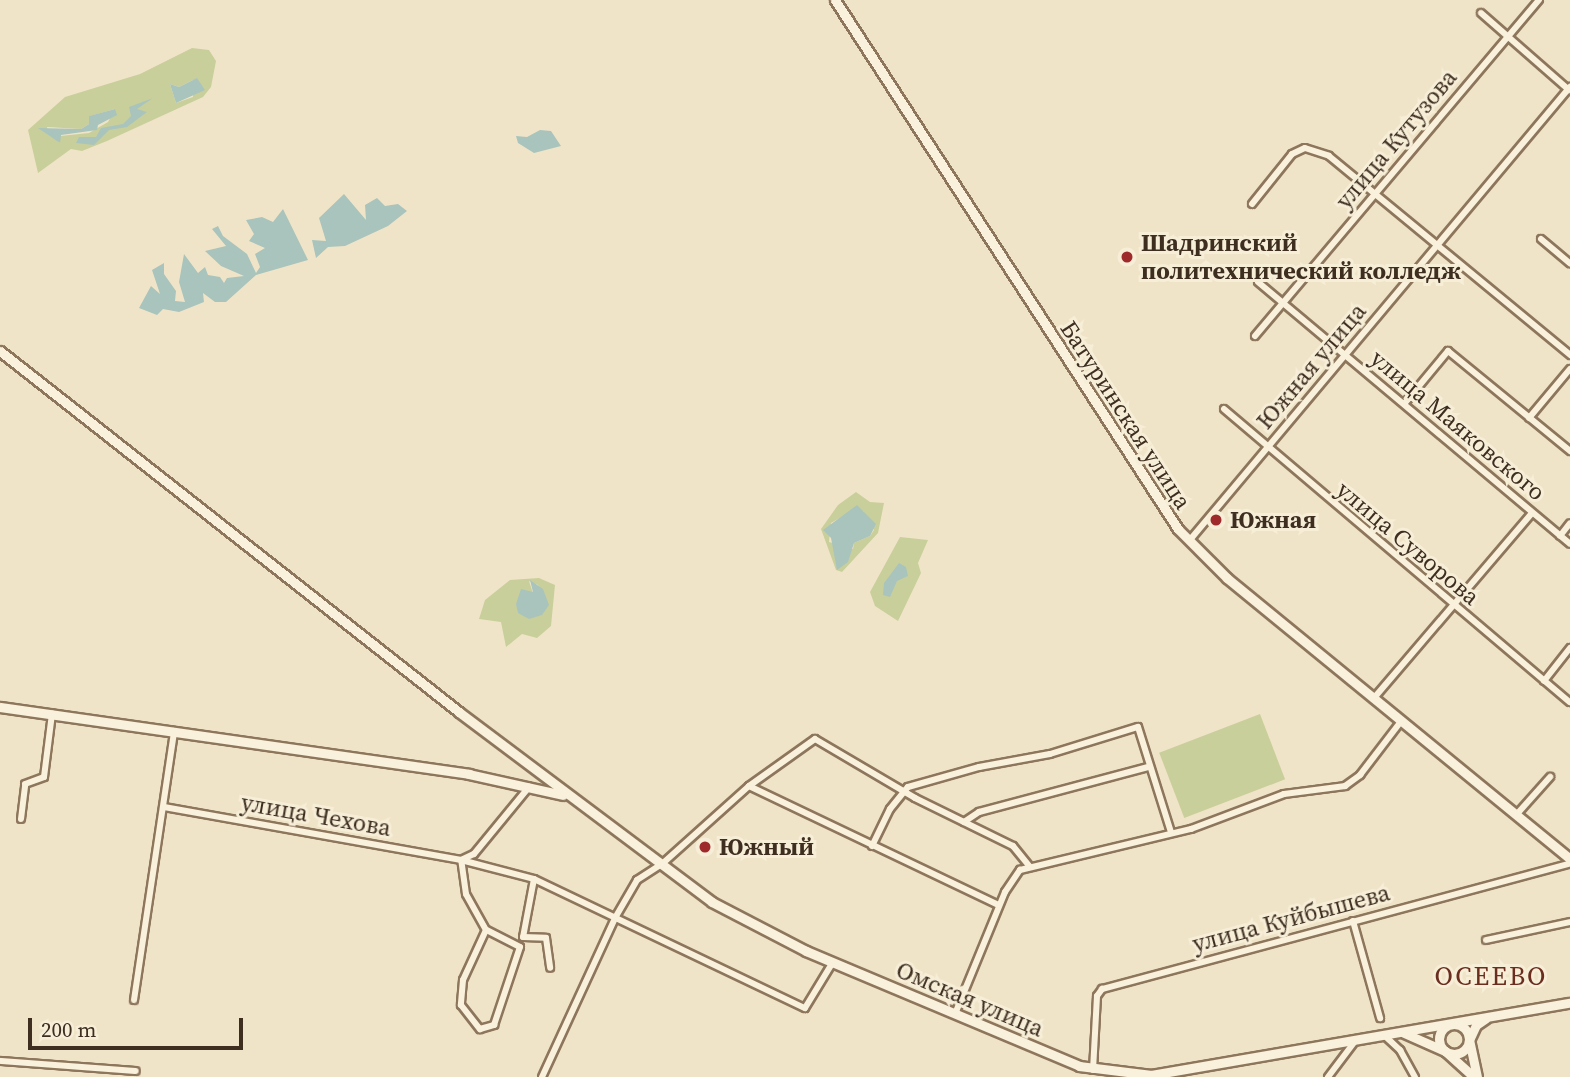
<!DOCTYPE html>
<html>
<head>
<meta charset="utf-8">
<style>
  body { margin:0 }
  #map { position:relative; width:1570px; height:1077px; overflow:hidden; background:#f0e4c8; font-family:"Source Serif 4",serif }
  div>[style] { position:absolute }
  [style*='--x'] { left:calc(var(--x)*1px); top:calc(var(--y)*1px); width:calc(var(--w)*1px); rotate:calc(var(--a)*1deg) }
  .green>* { inset:0; background:#c9cf9b; transform-origin:0 0 }
  .water>* { inset:0; background:#a9c4bc }
  .roads { filter:drop-shadow(2px 0 #8d765c) drop-shadow(-2px 0 #8d765c) drop-shadow(0 2px #8d765c) drop-shadow(0 -2px #8d765c) }
  .street>* { height:6px; margin:-3px; padding:0 3px; transform-origin:3px; border-radius:3px; background:#faf1dc }
  .secondary>* { height:9px; margin:-4.5px; padding:0 4.5px; transform-origin:4.5px; border-radius:4.5px; background:#faf1dc }
  .secondary>.ring { margin:-4.5px; padding:0; box-sizing:content-box; background:none; border:9px solid #faf1dc; border-radius:50% }
  .dots>* { width:19px; height:19px; translate:-50% -50%; box-sizing:border-box; border:4px solid #f7eed8; border-radius:50% }
  span { translate:-50% -50%; white-space:nowrap; text-align:center; line-height:1.15; -webkit-text-stroke:6px #f7eed8; paint-order:stroke }
  .street-label { font-size:24px; color:#3d2e20 }
  .poi-label { font-size:24px; color:#3d2e20; font-weight:700 }
  .left { translate:0 -50%; text-align:left }
  .neighbourhood-label { font-size:26px; color:#6b2e1e; letter-spacing:2px }
  .scale { position:absolute; left:28px; top:1018px; width:215px; height:32px; box-sizing:border-box; border:4px solid #3d2e20; border-top:0; padding-left:9px; font-size:21px; line-height:24px; white-space:nowrap; color:#3d2e20; -webkit-text-stroke:5px #f7eed8; paint-order:stroke }
</style>
</head>
<body>
<div id="map">
  <div class="green">
    <i style="clip-path:polygon(evenodd,192px 48px,209px 50px,216px 61px,211px 87px,203px 97px,107px 141px,82px 151px,71px 149px,38px 173px,28px 130px,65px 97px,140px 74px,192px 48px,193px 80px,193px 97px,176px 103px,170px 84px,179px 87px,193px 80px,192px 48px,115px 109px,108px 122px,89px 133px,60px 136px,60px 143px,48px 132px,47px 127px,81px 129px,89px 124px,90px 116px,115px 109px)"></i>
    <i style="clip-path:polygon(evenodd,856px 492px,870px 502px,884px 503px,878px 533px,842px 572px,836px 570px,821px 529px,838px 505px,856px 492px,863px 511px,874px 530px,870px 536px,854px 543px,853px 549px,829px 542px,831px 523px,850px 512px,863px 511px)"></i>
    <i style="clip-path:polygon(900px 537px,928px 540px,918px 563px,921px 573px,898px 621px,875px 606px,870px 592px)"></i>
    <i style="clip-path:polygon(evenodd,539px 578px,555px 585px,551px 626px,537px 638px,522px 634px,506px 647px,501px 622px,479px 619px,485px 600px,510px 580px,539px 578px,529px 581px,538px 585px,544px 599px,531px 616px,516px 604px,533px 593px,529px 581px)"></i>
    <i style="left:1260px;top:714px;width:70px;height:108px;rotate:69deg"></i>
  </div>
  <div class="water">
    <i style="clip-path:polygon(197px 78px,205px 90px,176px 103px,170px 84px,179px 87px)"></i>
    <i style="clip-path:polygon(153px 98px,137px 109px,147px 112px,127px 127px,109px 130px,94px 145px,76px 143px,79px 137px,96px 137px,101px 128px,123px 124px,131px 116px,129px 107px)"></i>
    <i style="clip-path:polygon(115px 109px,117px 115px,98px 125px,97px 130px,61px 135px,60px 143px,38px 128px,81px 129px,89px 124px,89px 116px)"></i>
    <i style="clip-path:polygon(540px 130px,551px 131px,561px 146px,534px 153px,518px 143px,516px 136px,527px 137px)"></i>
    <i style="clip-path:polygon(344px 194px,366px 220px,365px 205px,377px 198px,385px 206px,398px 204px,407px 211px,388px 226px,345px 246px,328px 247px,316px 258px,312px 240px,326px 241px,319px 218px)"></i>
    <i style="clip-path:polygon(283px 209px,308px 260px,256px 275px,226px 302px,215px 302px,203px 293px,204px 302px,179px 312px,163px 309px,157px 315px,139px 308px,151px 286px,160px 294px,152px 270px,164px 263px,164px 274px,176px 291px,175px 301px,185px 302px,179px 282px,184px 254px,198px 273px,205px 267px,208px 275px,220px 277px,224px 283px,227px 278px,244px 276px,221px 266px,205px 251px,226px 246px,212px 229px,218px 226px,223px 236px,247px 254px,256px 273px,260px 267px,255px 254px,265px 248px,249px 241px,254px 234px,246px 220px,262px 217px,273px 222px)"></i>
    <i style="clip-path:polygon(857px 505px,876px 524px,870px 536px,854px 543px,848px 562px,837px 570px,831px 538px,823px 530px)"></i>
    <i style="clip-path:polygon(899px 563px,906px 567px,908px 576px,897px 581px,890px 597px,883px 595px,884px 583px)"></i>
    <i style="clip-path:polygon(530px 580px,543px 589px,549px 605px,542px 615px,529px 619px,518px 613px,516px 604px,521px 589px,533px 592px)"></i>
  </div>
  <div class="roads">
    <div class="street">
      <i style="--x:1481;--y:13;--w:117;--a:41.2"></i>
      <i style="--x:1252;--y:204;--w:64;--a:-51.3"></i>
      <i style="--x:1292;--y:154;--w:14;--a:-25"></i>
      <i style="--x:1305;--y:148;--w:25;--a:18"></i>
      <i style="--x:1329;--y:156;--w:313;--a:39.5"></i>
      <i style="--x:1541;--y:239;--w:38;--a:40"></i>
      <i style="--x:1258;--y:282;--w:407;--a:40"></i>
      <i style="--x:1255;--y:336;--w:440;--a:-49.8"></i>
      <i style="--x:1404;--y:404;--w:69;--a:-50.3"></i>
      <i style="--x:1448;--y:351;--w:158;--a:39.3"></i>
      <i style="--x:1224;--y:409;--w:453;--a:40.3"></i>
      <i style="--x:1529;--y:418;--w:64;--a:-50.1"></i>
      <i style="--x:1560;--y:536;--w:16;--a:-52"></i>
      <i style="--x:1189;--y:541;--w:593;--a:-50"></i>
      <i style="--x:1544;--y:681;--w:42;--a:-51.8"></i>
      <i style="--x:1374;--y:698;--w:243;--a:-49.5"></i>
      <i style="--x:749;--y:786;--w:277;--a:25.5"></i>
      <i style="--x:164;--y:807;--w:302;--a:10.1"></i>
      <i style="--x:461;--y:860;--w:14;--a:-25"></i>
      <i style="--x:474;--y:854;--w:87;--a:-50.6"></i>
      <i style="--x:1517;--y:814;--w:50;--a:-48.3"></i>
      <i style="--x:21;--y:819;--w:35;--a:-83"></i>
      <i style="--x:25;--y:784;--w:20;--a:-20"></i>
      <i style="--x:44;--y:777;--w:64;--a:-82.8"></i>
      <i style="--x:964;--y:822;--w:18;--a:-34"></i>
      <i style="--x:979;--y:812;--w:175;--a:-14.9"></i>
      <i style="--x:872;--y:846;--w:41;--a:-64.1"></i>
      <i style="--x:890;--y:809;--w:28;--a:-51"></i>
      <i style="--x:908;--y:787;--w:74;--a:-15.7"></i>
      <i style="--x:979;--y:767;--w:72;--a:-10.4"></i>
      <i style="--x:1050;--y:754;--w:92;--a:-17.1"></i>
      <i style="--x:1138;--y:727;--w:110;--a:72.6"></i>
      <i style="--x:534;--y:879;--w:59;--a:100.7"></i>
      <i style="--x:523;--y:937;--w:23;--a:2"></i>
      <i style="--x:546;--y:938;--w:30;--a:82"></i>
      <i style="--x:1353;--y:921;--w:101;--a:74.4"></i>
      <i style="--x:486;--y:930;--w:55;--a:114.7"></i>
      <i style="--x:463;--y:980;--w:25;--a:95"></i>
      <i style="--x:461;--y:1005;--w:31;--a:52"></i>
      <i style="--x:480;--y:1029;--w:15;--a:-16"></i>
      <i style="--x:494;--y:1025;--w:82;--a:-71.6"></i>
      <i style="--x:520;--y:947;--w:38;--a:-153"></i>
      <i style="--x:486;--y:930;--w:41;--a:-119.1"></i>
      <i style="--x:466;--y:894;--w:34;--a:-98"></i>
      <i style="--x:461;--y:860;--w:75;--a:14.6"></i>
      <i style="--x:534;--y:879;--w:300;--a:25.5"></i>
      <i style="--x:805;--y:1008;--w:54;--a:-58.7"></i>
      <i style="--x:1486;--y:940;--w:86;--a:-12.1"></i>
      <i style="--x:134;--y:1000;--w:272;--a:-81.5"></i>
      <i style="--x:955;--y:1014;--w:132;--a:-67.7"></i>
      <i style="--x:1005;--y:892;--w:27;--a:-56"></i>
      <i style="--x:1020;--y:870;--w:176;--a:-13.5"></i>
      <i style="--x:1191;--y:829;--w:99;--a:-20.6"></i>
      <i style="--x:1284;--y:794;--w:62;--a:-7.5"></i>
      <i style="--x:1345;--y:786;--w:19;--a:-36"></i>
      <i style="--x:1360;--y:775;--w:69;--a:-52.6"></i>
      <i style="--x:1385;--y:1036;--w:21;--a:43"></i>
      <i style="--x:1400;--y:1050;--w:31;--a:61"></i>
      <i style="--x:0;--y:1061;--w:136;--a:4.2"></i>
      <i style="--x:1093;--y:1070;--w:74;--a:-86.9"></i>
      <i style="--x:1097;--y:996;--w:9;--a:-54"></i>
      <i style="--x:1102;--y:989;--w:484;--a:-15"></i>
      <i style="--x:542;--y:1077;--w:175;--a:-65.3"></i>
      <i style="--x:615;--y:918;--w:44;--a:-59.9"></i>
      <i style="--x:637;--y:880;--w:30;--a:-33"></i>
      <i style="--x:662;--y:864;--w:117;--a:-41.9"></i>
      <i style="--x:749;--y:786;--w:81;--a:-35.5"></i>
      <i style="--x:815;--y:739;--w:116;--a:30.5"></i>
      <i style="--x:915;--y:798;--w:109;--a:26.1"></i>
      <i style="--x:1013;--y:846;--w:26;--a:51"></i>
      <i style="--x:1328;--y:1077;--w:46;--a:-52.9"></i>
    </div>
    <div class="secondary">
      <i style="--x:835;--y:0;--w:630;--a:57.04"></i>
      <i style="--x:1178;--y:529;--w:69;--a:45"></i>
      <i style="--x:1227;--y:578;--w:443;--a:39.3"></i>
      <i style="--x:0;--y:351;--w:584;--a:38.18"></i>
      <i style="--x:459;--y:712;--w:316;--a:36.9"></i>
      <i style="--x:712;--y:902;--w:106;--a:27.5"></i>
      <i style="--x:806;--y:951;--w:296;--a:22.8"></i>
      <i style="--x:1079;--y:1066;--w:73;--a:7.1"></i>
      <i style="--x:1151;--y:1075;--w:425;--a:-9.8"></i>
      <i style="--x:0;--y:707;--w:474;--a:8.1"></i>
      <i style="--x:469;--y:774;--w:96;--a:12.6"></i>
      <i class="ring" style="left:1439px;top:1024px;width:21px;height:21px"></i>
      <i style="--x:1404;--y:1033;--w:45;--a:23.7"></i>
      <i style="--x:1445;--y:1051;--w:39;--a:42"></i>
      <i style="--x:1477;--y:1077;--w:38;--a:-102"></i>
      <i style="--x:1469;--y:1040;--w:17;--a:-65"></i>
      <i style="--x:1476;--y:1025;--w:11;--a:-34"></i>
    </div>
  </div>
  <div class="dots">
    <i style="left:1127px;top:257px;background:#9e2a2b"></i>
    <i style="left:1216px;top:520px;background:#9e2a2b"></i>
    <i style="left:705px;top:847px;background:#9e2a2b"></i>
  </div>
  <div class="street-label">
    <span style="left:1396px;top:139px;rotate:-50deg">улица Кутузова</span>
    <span style="left:1311px;top:366px;rotate:-50deg">Южная улица</span>
    <span style="left:1126px;top:415px;rotate:57deg">Батуринская улица</span>
    <span style="left:1458px;top:425px;rotate:40deg">улица Маяковского</span>
    <span style="left:1408px;top:543px;rotate:40deg">улица Суворова</span>
    <span style="left:316px;top:815px;rotate:10deg">улица Чехова</span>
    <span style="left:1291px;top:918px;rotate:-15deg">улица Куйбышева</span>
    <span style="left:970px;top:999px;rotate:23deg">Омская улица</span>
  </div>
  <div class="poi-label">
    <span class="left" style="left:1141px;top:257px">Шадринский<br>политехнический колледж</span>
    <span class="left" style="left:1230px;top:520px">Южная</span>
    <span class="left" style="left:719px;top:847px">Южный</span>
  </div>
  <div class="neighbourhood-label">
    <span style="left:1491px;top:977px">ОСЕЕВО</span>
  </div>
  <div class="scale">200 m</div>
</div>
</body>
</html>
